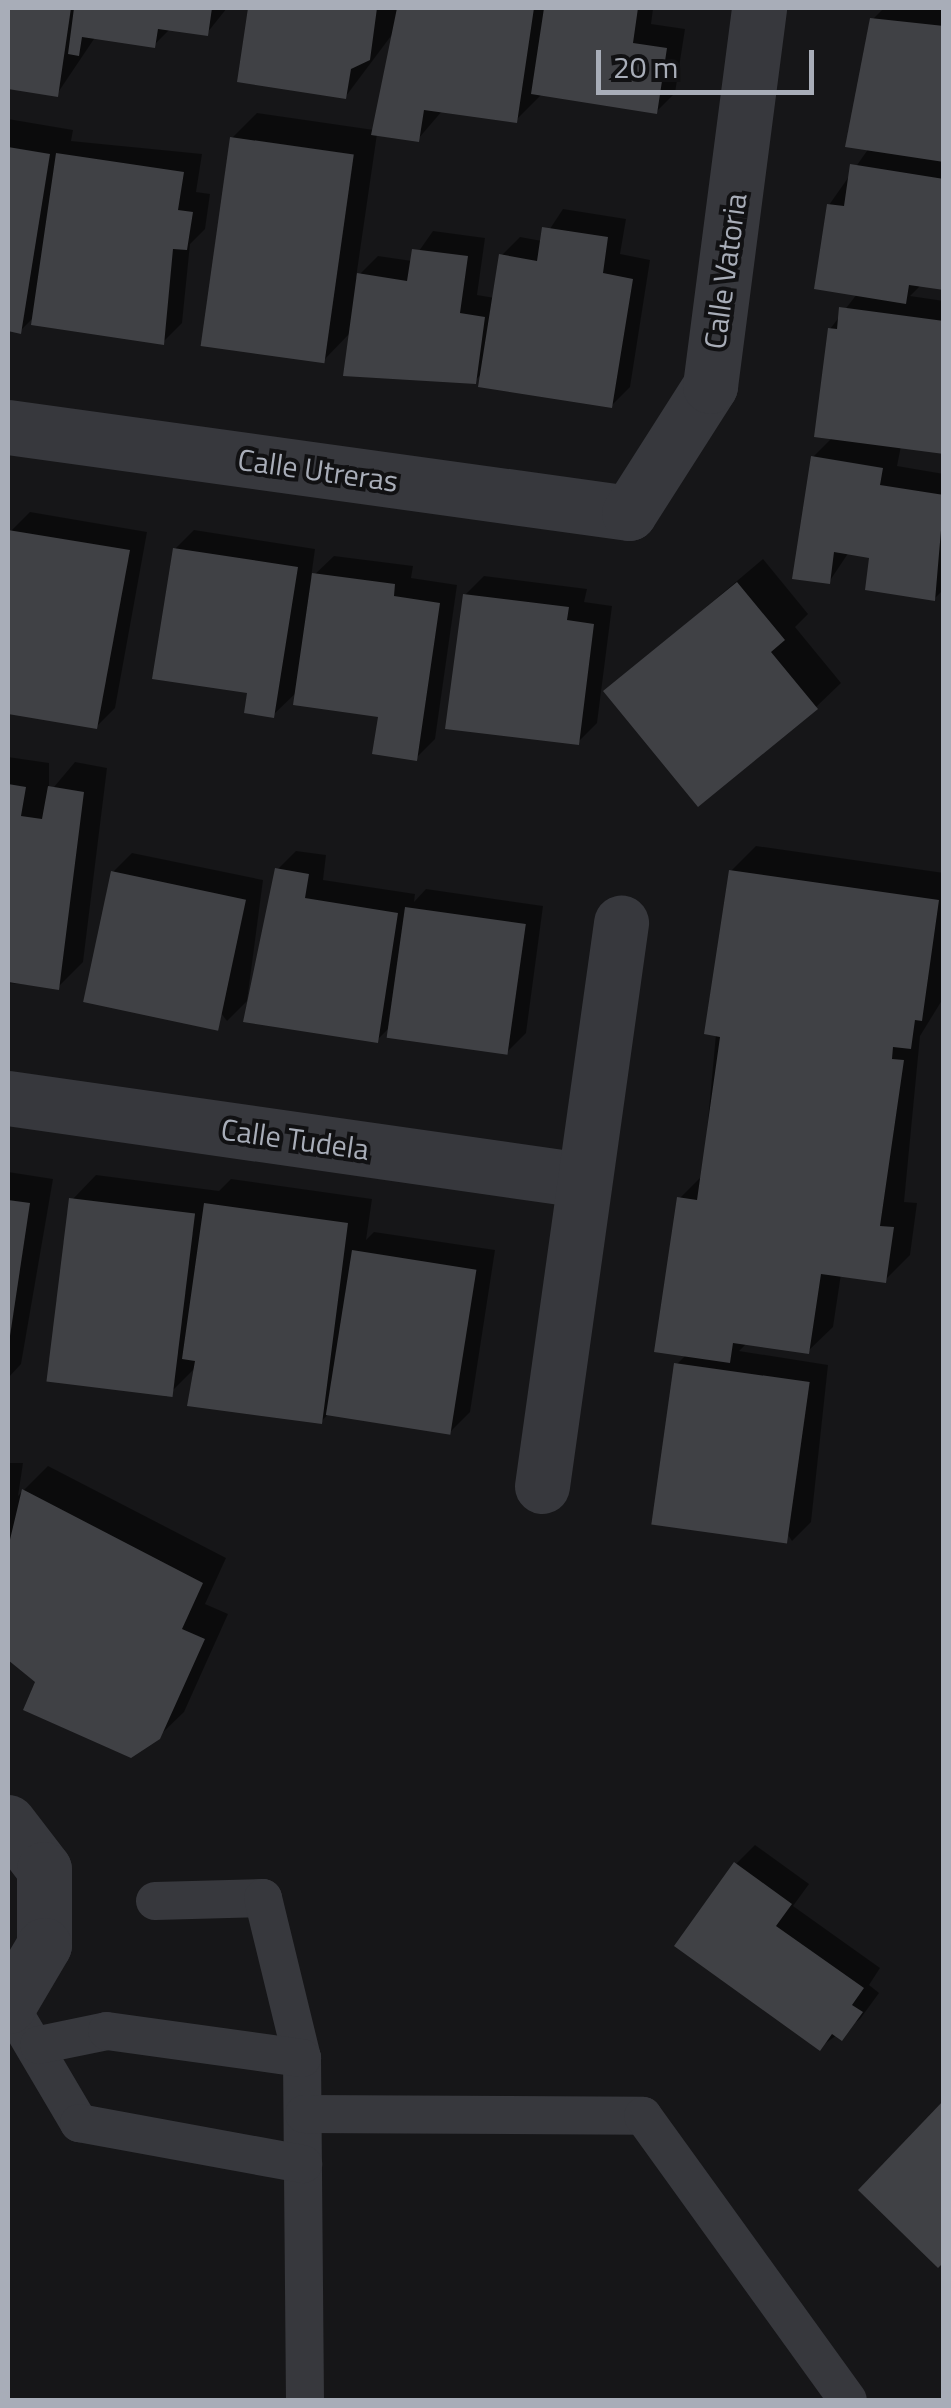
<!DOCTYPE html>
<html>
<head>
<meta charset="utf-8">
<style>
  body { margin:0 }
  #map { position:relative; width:951px; height:2408px; overflow:hidden; background:#161618; font-family:"Titillium Web",sans-serif }
  div>[style] { position:absolute }
  [style*='--x'] { left:calc(var(--x)*1px); top:calc(var(--y)*1px); width:calc(var(--w)*1px); rotate:calc(var(--a)*1deg) }
  .shadow>* { inset:0; background:#0007 }
  .building>* { inset:0; background:#404145; transform-origin:0 0 }
  .service>* { height:38px; margin:-19px; padding:0 19px; transform-origin:19px; border-radius:19px; background:#37383d }
  .minor>* { height:55px; margin:-27.5px; padding:0 27.5px; transform-origin:27.5px; border-radius:27.5px; background:#37383d }
  span { translate:-50% -50%; white-space:nowrap; text-align:center; line-height:1.15; -webkit-text-stroke:8px #111113; paint-order:stroke }
  .street-label { font-size:30px; color:#a8adb8 }
  .frame { position:absolute; inset:0; border:10px solid #a8adb8; pointer-events:none }
  .scale { position:absolute; left:596px; top:50px; width:218px; height:45px; box-sizing:border-box; border:5px solid #a8adb8; border-top:0; padding-left:12px; font-size:30px; line-height:35px; white-space:nowrap; color:#a8adb8; -webkit-text-stroke:8px #111113; paint-order:stroke }
</style>
</head>
<body>
<div id="map">
  <div class="shadow">
    <i style="clip-path:polygon(8px 8px,227px 8px,207px 33px,171px 28px,154px 45px,96px 36px,57px 94px,8px 49px)"></i>
    <i style="clip-path:polygon(251px 8px,669px 8px,653px 9px,651px 24px,685px 29px,675px 93px,656px 112px,541px 95px,516px 120px,443px 110px,418px 139px,377px 134px,356px 278px,378px 256px,412px 261px,433px 231px,485px 238px,477px 295px,495px 298px,501px 256px,520px 237px,542px 241px,563px 209px,626px 219px,620px 254px,650px 260px,630px 387px,611px 406px,483px 372px,475px 381px,351px 332px,323px 361px,232px 138px,257px 113px,374px 130px,394px 32px,346px 96px,240px 80px)"></i>
    <i style="clip-path:polygon(884px 8px,944px 8px,944px 288px,922px 284px,910px 296px,944px 301px,944px 452px,901px 446px,897px 466px,944px 474px,944px 589px,934px 599px,872px 556px,849px 552px,829px 582px,813px 457px,833px 437px,830px 329px,857px 294px,829px 205px,869px 148px,873px 19px)"></i>
    <i style="clip-path:polygon(8px 119px,73px 130px,71px 141px,202px 154px,196px 192px,210px 194px,205px 229px,190px 244px,182px 323px,163px 342px,34px 317px,20px 331px,8px 329px)"></i>
    <i style="clip-path:polygon(30px 512px,147px 532px,115px 708px,96px 727px,8px 711px,8px 534px)"></i>
    <i style="clip-path:polygon(194px 530px,315px 549px,311px 578px,334px 556px,413px 566px,411px 578px,457px 585px,435px 739px,416px 758px,380px 715px,298px 691px,273px 715px,250px 691px,175px 549px)"></i>
    <i style="clip-path:polygon(763px 559px,808px 614px,795px 627px,841px 683px,816px 707px,607px 691px)"></i>
    <i style="clip-path:polygon(484px 576px,587px 589px,584px 602px,612px 606px,597px 723px,578px 742px,465px 595px)"></i>
    <i style="clip-path:polygon(8px 757px,49px 763px,49px 793px,75px 762px,107px 768px,83px 962px,58px 987px,8px 983px)"></i>
    <i style="clip-path:polygon(756px 846px,944px 873px,944px 997px,920px 1036px,904px 1202px,917px 1203px,910px 1255px,885px 1280px,841px 1274px,833px 1327px,808px 1351px,748px 1342px,739px 1351px,828px 1365px,811px 1522px,792px 1541px,677px 1364px,687px 1354px,680px 1198px,703px 1175px,731px 871px)"></i>
    <i style="clip-path:polygon(296px 851px,326px 855px,323px 880px,415px 894px,414px 902px,426px 889px,543px 906px,526px 1033px,507px 1052px,391px 1026px,377px 1040px,277px 870px)"></i>
    <i style="clip-path:polygon(132px 853px,263px 880px,247px 1001px,227px 1021px,113px 872px)"></i>
    <i style="clip-path:polygon(8px 1172px,53px 1179px,21px 1364px,8px 1378px)"></i>
    <i style="clip-path:polygon(96px 1175px,219px 1191px,231px 1179px,372px 1199px,366px 1240px,374px 1232px,495px 1250px,470px 1412px,451px 1431px,329px 1413px,321px 1422px,196px 1367px,166px 1397px,72px 1200px)"></i>
    <i style="clip-path:polygon(8px 1463px,23px 1463px,18px 1496px,48px 1466px,226px 1558px,205px 1604px,228px 1614px,184px 1712px,158px 1737px,8px 1659px)"></i>
    <i style="clip-path:polygon(755px 1845px,809px 1884px,793px 1906px,880px 1968px,869px 1985px,879px 1993px,860px 2019px,820px 2047px,736px 1864px)"></i>
  </div>
  <div class="building">
    <i style="clip-path:polygon(8px 8px,71px 8px,58px 97px,8px 89px)"></i>
    <i style="clip-path:polygon(74px 8px,212px 8px,208px 36px,158px 29px,155px 48px,82px 37px,79px 56px,68px 54px)"></i>
    <i style="clip-path:polygon(248px 8px,377px 8px,370px 60px,351px 69px,346px 99px,237px 82px)"></i>
    <i style="clip-path:polygon(397px 8px,534px 8px,517px 123px,424px 110px,419px 142px,371px 135px)"></i>
    <i style="clip-path:polygon(544px 8px,638px 8px,633px 43px,667px 48px,657px 114px,531px 94px)"></i>
    <i style="clip-path:polygon(870px 18px,944px 26px,944px 162px,845px 147px)"></i>
    <i style="left:230px;top:137px;width:125px;height:211px;rotate:8deg"></i>
    <i style="clip-path:polygon(8px 147px,50px 154px,21px 334px,8px 331px)"></i>
    <i style="clip-path:polygon(56px 153px,184px 172px,178px 210px,193px 212px,187px 250px,173px 249px,164px 345px,31px 325px)"></i>
    <i style="clip-path:polygon(850px 164px,944px 179px,944px 290px,909px 285px,906px 304px,814px 289px,827px 204px,844px 206px)"></i>
    <i style="clip-path:polygon(542px 227px,608px 237px,603px 273px,633px 279px,612px 408px,478px 387px,499px 254px,537px 261px)"></i>
    <i style="clip-path:polygon(412px 249px,468px 256px,460px 313px,485px 317px,476px 384px,343px 376px,357px 273px,407px 281px)"></i>
    <i style="clip-path:polygon(839px 307px,944px 321px,944px 454px,814px 437px,828px 328px,837px 329px)"></i>
    <i style="clip-path:polygon(811px 456px,883px 468px,880px 485px,944px 495px,935px 601px,865px 590px,869px 558px,834px 552px,830px 584px,792px 579px)"></i>
    <i style="clip-path:polygon(8px 530px,130px 550px,97px 729px,8px 714px)"></i>
    <i style="clip-path:polygon(173px 548px,298px 567px,274px 718px,244px 713px,247px 693px,152px 679px)"></i>
    <i style="clip-path:polygon(312px 573px,395px 584px,394px 596px,440px 603px,417px 761px,372px 754px,378px 717px,293px 705px)"></i>
    <i style="clip-path:polygon(737px 582px,785px 640px,771px 652px,818px 709px,698px 807px,603px 691px)"></i>
    <i style="clip-path:polygon(463px 594px,569px 607px,567px 620px,594px 624px,579px 745px,445px 729px)"></i>
    <i style="clip-path:polygon(8px 784px,26px 787px,21px 816px,42px 819px,48px 786px,84px 792px,59px 990px,8px 982px)"></i>
    <i style="clip-path:polygon(275px 868px,309px 874px,305px 898px,398px 913px,378px 1043px,243px 1022px)"></i>
    <i style="clip-path:polygon(729px 870px,939px 900px,922px 1021px,915px 1020px,911px 1049px,893px 1047px,892px 1059px,904px 1060px,880px 1226px,894px 1227px,886px 1283px,821px 1274px,809px 1354px,733px 1343px,730px 1363px,654px 1352px,677px 1197px,697px 1200px,720px 1037px,704px 1034px)"></i>
    <i style="left:111px;top:871px;width:138px;height:134px;rotate:12deg"></i>
    <i style="left:405px;top:907px;width:122px;height:132px;rotate:8deg"></i>
    <i style="left:69px;top:1198px;width:127px;height:185px;rotate:7deg"></i>
    <i style="clip-path:polygon(8px 1200px,30px 1203px,10px 1336px,8px 1336px)"></i>
    <i style="clip-path:polygon(204px 1203px,348px 1223px,322px 1424px,187px 1406px,195px 1361px,182px 1359px)"></i>
    <i style="left:352px;top:1250px;width:126px;height:167px;rotate:9deg"></i>
    <i style="left:674px;top:1363px;width:137px;height:163px;rotate:8deg"></i>
    <i style="clip-path:polygon(22px 1489px,203px 1583px,182px 1629px,205px 1639px,160px 1739px,131px 1758px,23px 1710px,35px 1682px,8px 1660px,8px 1548px)"></i>
    <i style="clip-path:polygon(734px 1862px,792px 1904px,776px 1926px,864px 1988px,852px 2005px,863px 2012px,842px 2041px,832px 2034px,820px 2051px,674px 1946px)"></i>
    <i style="clip-path:polygon(944px 2100px,944px 2262px,938px 2268px,858px 2190px)"></i>
  </div>
  <div class="service">
    <i style="--x:155;--y:1901;--w:108;--a:-1.6"></i>
    <i style="--x:263;--y:1898;--w:165;--a:76.3"></i>
    <i style="--x:302;--y:2058;--w:342;--a:89.5"></i>
    <i style="--x:10;--y:2006;--w:136;--a:59.5"></i>
    <i style="--x:79;--y:2123;--w:228;--a:10.4"></i>
    <i style="--x:39;--y:2045;--w:69;--a:-11.6"></i>
    <i style="--x:107;--y:2031;--w:197;--a:7.9"></i>
    <i style="--x:304;--y:2114;--w:339;--a:0.3"></i>
    <i style="--x:643;--y:2116;--w:350;--a:54.2"></i>
  </div>
  <div class="minor">
    <i style="--x:8;--y:427;--w:627;--a:7.88"></i>
    <i style="--x:629;--y:513;--w:151;--a:-57.5"></i>
    <i style="--x:710;--y:386;--w:381;--a:-82.6"></i>
    <i style="--x:8;--y:1098;--w:580;--a:8.13"></i>
    <i style="--x:542;--y:1486;--w:569;--a:-82.01"></i>
    <i style="--x:8;--y:1822;--w:59;--a:52.5"></i>
    <i style="--x:44;--y:1869;--w:76;--a:90"></i>
    <i style="--x:44;--y:1945;--w:71;--a:120.5"></i>
  </div>
  <div class="street-label">
    <span style="left:725px;top:271px;rotate:-82deg">Calle Vatoria</span>
    <span style="left:318px;top:470px;rotate:8deg">Calle Utreras</span>
    <span style="left:295px;top:1139px;rotate:8deg">Calle Tudela</span>
  </div>
  <div class="frame"></div>
  <div class="scale">20 m</div>
</div>
</body>
</html>
